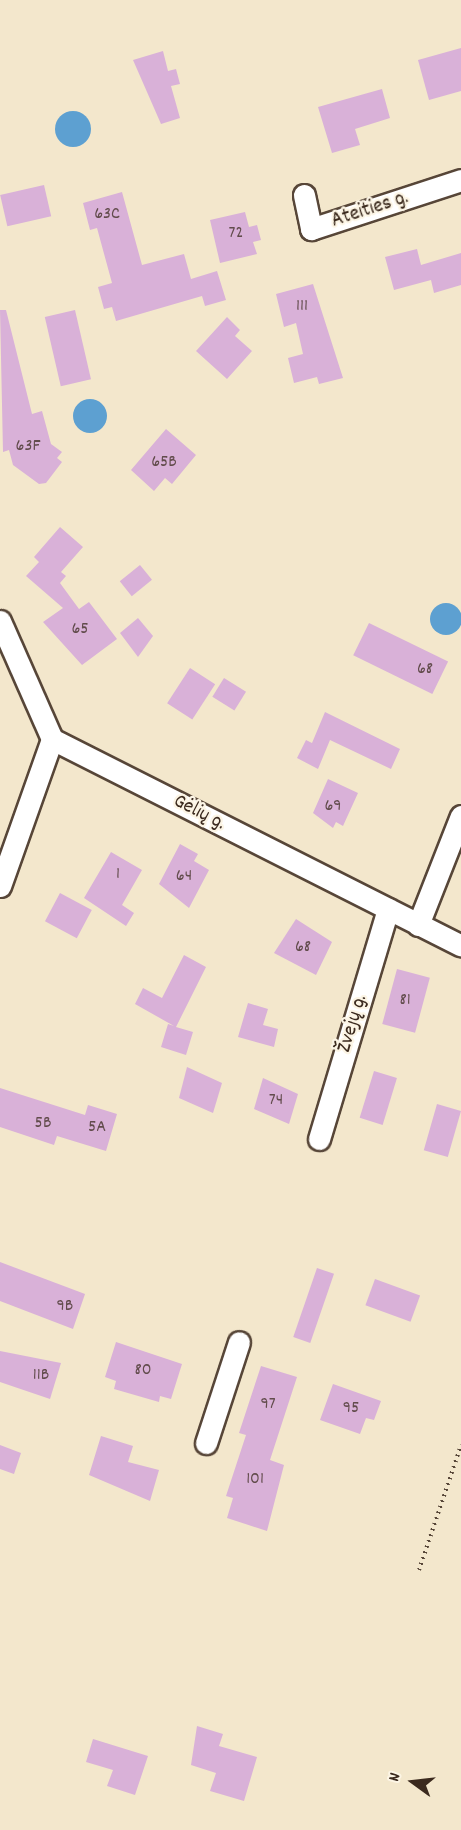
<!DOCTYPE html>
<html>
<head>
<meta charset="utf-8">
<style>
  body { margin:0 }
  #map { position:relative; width:461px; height:1830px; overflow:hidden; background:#f3e7cc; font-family:Dekko,sans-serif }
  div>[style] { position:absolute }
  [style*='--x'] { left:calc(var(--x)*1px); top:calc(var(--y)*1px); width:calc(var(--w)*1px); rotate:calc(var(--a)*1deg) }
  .water>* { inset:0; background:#5da0d1 }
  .round { border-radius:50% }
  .building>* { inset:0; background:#d9b1d8; transform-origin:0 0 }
  .path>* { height:4px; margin-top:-2px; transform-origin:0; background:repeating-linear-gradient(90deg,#574638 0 1.5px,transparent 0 6px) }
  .roads { filter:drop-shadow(2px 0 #574638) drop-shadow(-2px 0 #574638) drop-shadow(0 2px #574638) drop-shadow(0 -2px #574638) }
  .minor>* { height:21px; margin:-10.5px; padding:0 10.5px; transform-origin:10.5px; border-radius:10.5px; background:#fff }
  span { translate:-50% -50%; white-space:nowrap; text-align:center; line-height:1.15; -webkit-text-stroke:4.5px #fcf5e5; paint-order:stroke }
  .number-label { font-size:18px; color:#624c4c }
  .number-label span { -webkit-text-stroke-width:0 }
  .street-label { font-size:21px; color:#3b2a1e }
  .north { position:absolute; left:383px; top:1752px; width:60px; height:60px; -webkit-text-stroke:4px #fcf5e5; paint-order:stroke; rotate:285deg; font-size:16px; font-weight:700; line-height:24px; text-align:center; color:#3b2a1e }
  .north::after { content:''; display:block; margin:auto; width:21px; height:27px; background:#3b2a1e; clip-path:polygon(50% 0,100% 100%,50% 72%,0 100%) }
</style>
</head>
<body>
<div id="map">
  <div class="water">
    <i class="round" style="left:55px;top:111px;width:36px;height:36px"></i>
    <i class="round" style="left:73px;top:399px;width:34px;height:34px"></i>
    <i class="round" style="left:430px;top:603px;width:32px;height:32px"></i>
  </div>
  <div class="building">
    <i style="clip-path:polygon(461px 48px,461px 91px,429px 100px,418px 60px)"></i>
    <i style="clip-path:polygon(163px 51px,168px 71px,176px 69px,180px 84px,171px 86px,180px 118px,161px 124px,133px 60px)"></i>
    <i style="clip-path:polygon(382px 89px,390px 118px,355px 129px,360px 145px,332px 153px,318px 107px)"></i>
    <i style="left:44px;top:185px;width:32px;height:45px;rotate:77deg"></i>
    <i style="clip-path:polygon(122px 192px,142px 265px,184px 254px,191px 279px,217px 271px,226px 300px,205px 306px,202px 296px,116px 321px,112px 307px,104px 309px,98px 287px,112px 283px,97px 228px,90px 230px,83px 203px)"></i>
    <i style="clip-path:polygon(245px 212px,249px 227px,257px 225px,261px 240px,253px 242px,257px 254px,220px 263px,210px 220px)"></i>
    <i style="clip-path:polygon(417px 249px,421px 265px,461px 253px,461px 285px,434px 293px,431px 280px,394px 290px,385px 257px)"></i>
    <i style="clip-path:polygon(313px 284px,343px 378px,319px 384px,317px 377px,294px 383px,288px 358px,303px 354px,296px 323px,284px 327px,276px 294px)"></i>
    <i style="clip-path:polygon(0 310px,6px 310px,32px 414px,42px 411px,51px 444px,62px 452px,57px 458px,62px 462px,46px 483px,39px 484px,13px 465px,9px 450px,3px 452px)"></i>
    <i style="left:75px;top:310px;width:71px;height:31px;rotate:77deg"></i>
    <i style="clip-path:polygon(227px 317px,240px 330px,235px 336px,252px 351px,227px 379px,196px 351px)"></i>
    <i style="clip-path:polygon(166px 429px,196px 455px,172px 484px,165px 478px,154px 491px,131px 470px)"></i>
    <i style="clip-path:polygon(60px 527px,83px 547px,61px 572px,66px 576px,60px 583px,79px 609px,89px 602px,117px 639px,82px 665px,43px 622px,63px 608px,26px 576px,39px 562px,34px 557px)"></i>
    <i style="left:140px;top:565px;width:19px;height:26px;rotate:51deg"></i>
    <i style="clip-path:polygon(138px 618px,153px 636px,138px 657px,120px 633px)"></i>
    <i style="left:369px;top:623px;width:88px;height:36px;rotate:26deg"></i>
    <i style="left:190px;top:668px;width:30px;height:42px;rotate:33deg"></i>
    <i style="left:224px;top:678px;width:26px;height:22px;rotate:32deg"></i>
    <i style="clip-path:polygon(325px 712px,400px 749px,391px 769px,330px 740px,318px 769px,297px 758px,306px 740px,312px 743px)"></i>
    <i style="clip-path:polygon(328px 779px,358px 793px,343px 826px,336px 822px,333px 828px,313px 813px)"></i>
    <i style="clip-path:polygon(180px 844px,198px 854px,194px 861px,209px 870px,189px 908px,159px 884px)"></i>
    <i style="clip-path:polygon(111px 852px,142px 870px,122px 905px,134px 913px,126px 926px,84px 898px)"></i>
    <i style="left:60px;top:893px;width:36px;height:32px;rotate:28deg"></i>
    <i style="clip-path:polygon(296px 919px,332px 942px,316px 975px,274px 953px)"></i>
    <i style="clip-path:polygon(184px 955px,206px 967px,176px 1027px,193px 1032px,186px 1055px,161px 1047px,168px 1024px,174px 1026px,135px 1004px,143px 988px,162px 998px)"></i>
    <i style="left:397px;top:969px;width:34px;height:57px;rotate:15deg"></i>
    <i style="clip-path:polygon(248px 1003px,268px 1009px,263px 1025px,278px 1029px,274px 1047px,238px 1037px)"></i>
    <i style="clip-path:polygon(187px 1067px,222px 1083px,213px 1113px,179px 1098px)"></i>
    <i style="left:374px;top:1071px;width:24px;height:49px;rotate:17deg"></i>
    <i style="clip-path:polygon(263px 1078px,298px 1094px,289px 1124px,254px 1109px)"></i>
    <i style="clip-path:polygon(0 1088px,85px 1115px,88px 1105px,117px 1114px,106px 1151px,57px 1136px,54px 1145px,0 1127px)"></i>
    <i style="left:437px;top:1104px;width:25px;height:48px;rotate:16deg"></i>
    <i style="clip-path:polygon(0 1262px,85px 1294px,73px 1329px,0 1301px)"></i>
    <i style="left:317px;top:1268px;width:18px;height:73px;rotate:19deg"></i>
    <i style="left:375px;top:1279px;width:48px;height:28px;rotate:20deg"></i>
    <i style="clip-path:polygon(116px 1342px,182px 1364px,171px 1399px,160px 1396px,159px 1402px,114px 1389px,116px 1381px,105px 1377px)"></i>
    <i style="clip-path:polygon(0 1351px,61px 1363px,50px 1399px,0 1382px)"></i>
    <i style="clip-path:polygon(261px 1366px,297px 1377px,270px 1460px,284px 1465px,267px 1531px,227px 1518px,233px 1498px,226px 1496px,246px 1435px,239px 1433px)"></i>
    <i style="clip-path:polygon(333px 1384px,381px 1401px,374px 1420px,366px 1418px,360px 1434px,320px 1420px)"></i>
    <i style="clip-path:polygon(101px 1436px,133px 1446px,128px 1462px,159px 1470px,150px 1501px,89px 1475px)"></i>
    <i style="clip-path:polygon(0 1445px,21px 1453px,14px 1474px,0 1469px)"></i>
    <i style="clip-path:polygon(197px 1726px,223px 1734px,219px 1746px,257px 1757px,244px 1801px,210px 1791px,216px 1773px,191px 1765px)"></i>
    <i style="clip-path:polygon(93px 1739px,148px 1756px,135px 1795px,107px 1786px,113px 1770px,86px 1762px)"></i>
  </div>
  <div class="path">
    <i style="--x:419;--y:1570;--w:132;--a:-71.4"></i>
  </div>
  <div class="roads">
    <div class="minor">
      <i style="--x:304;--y:195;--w:35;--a:78"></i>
      <i style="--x:311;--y:229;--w:158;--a:-18.1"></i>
      <i style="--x:0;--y:621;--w:129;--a:66.2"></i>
      <i style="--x:52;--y:739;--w:458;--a:26.8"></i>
      <i style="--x:0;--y:886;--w:156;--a:-70.5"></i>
      <i style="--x:418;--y:925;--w:117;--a:-68.5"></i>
      <i style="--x:319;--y:1139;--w:240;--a:-73.3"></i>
      <i style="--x:206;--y:1443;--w:106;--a:-71.9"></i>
    </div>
  </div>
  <div class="number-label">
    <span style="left:107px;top:215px">63C</span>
    <span style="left:236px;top:234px">72</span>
    <span style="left:302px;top:307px">111</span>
    <span style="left:28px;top:447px">63F</span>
    <span style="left:164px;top:463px">65B</span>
    <span style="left:80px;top:630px">65</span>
    <span style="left:425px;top:670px">68</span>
    <span style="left:333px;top:807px">69</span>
    <span style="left:118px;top:875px">1</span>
    <span style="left:184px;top:877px">64</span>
    <span style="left:303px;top:948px">68</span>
    <span style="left:405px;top:1001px">81</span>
    <span style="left:276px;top:1101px">74</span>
    <span style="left:43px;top:1124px">5B</span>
    <span style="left:97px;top:1128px">5A</span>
    <span style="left:65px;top:1307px">9B</span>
    <span style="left:143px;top:1371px">80</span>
    <span style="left:41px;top:1376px">11B</span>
    <span style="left:268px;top:1405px">97</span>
    <span style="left:351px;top:1409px">95</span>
    <span style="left:255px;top:1480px">101</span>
  </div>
  <div class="street-label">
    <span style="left:370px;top:210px;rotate:-18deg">Ateities g.</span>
    <span style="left:199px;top:813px;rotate:27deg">Gėlių g.</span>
    <span style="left:353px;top:1024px;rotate:-73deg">Žvejų g.</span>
  </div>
  <div class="north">N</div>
</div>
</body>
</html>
